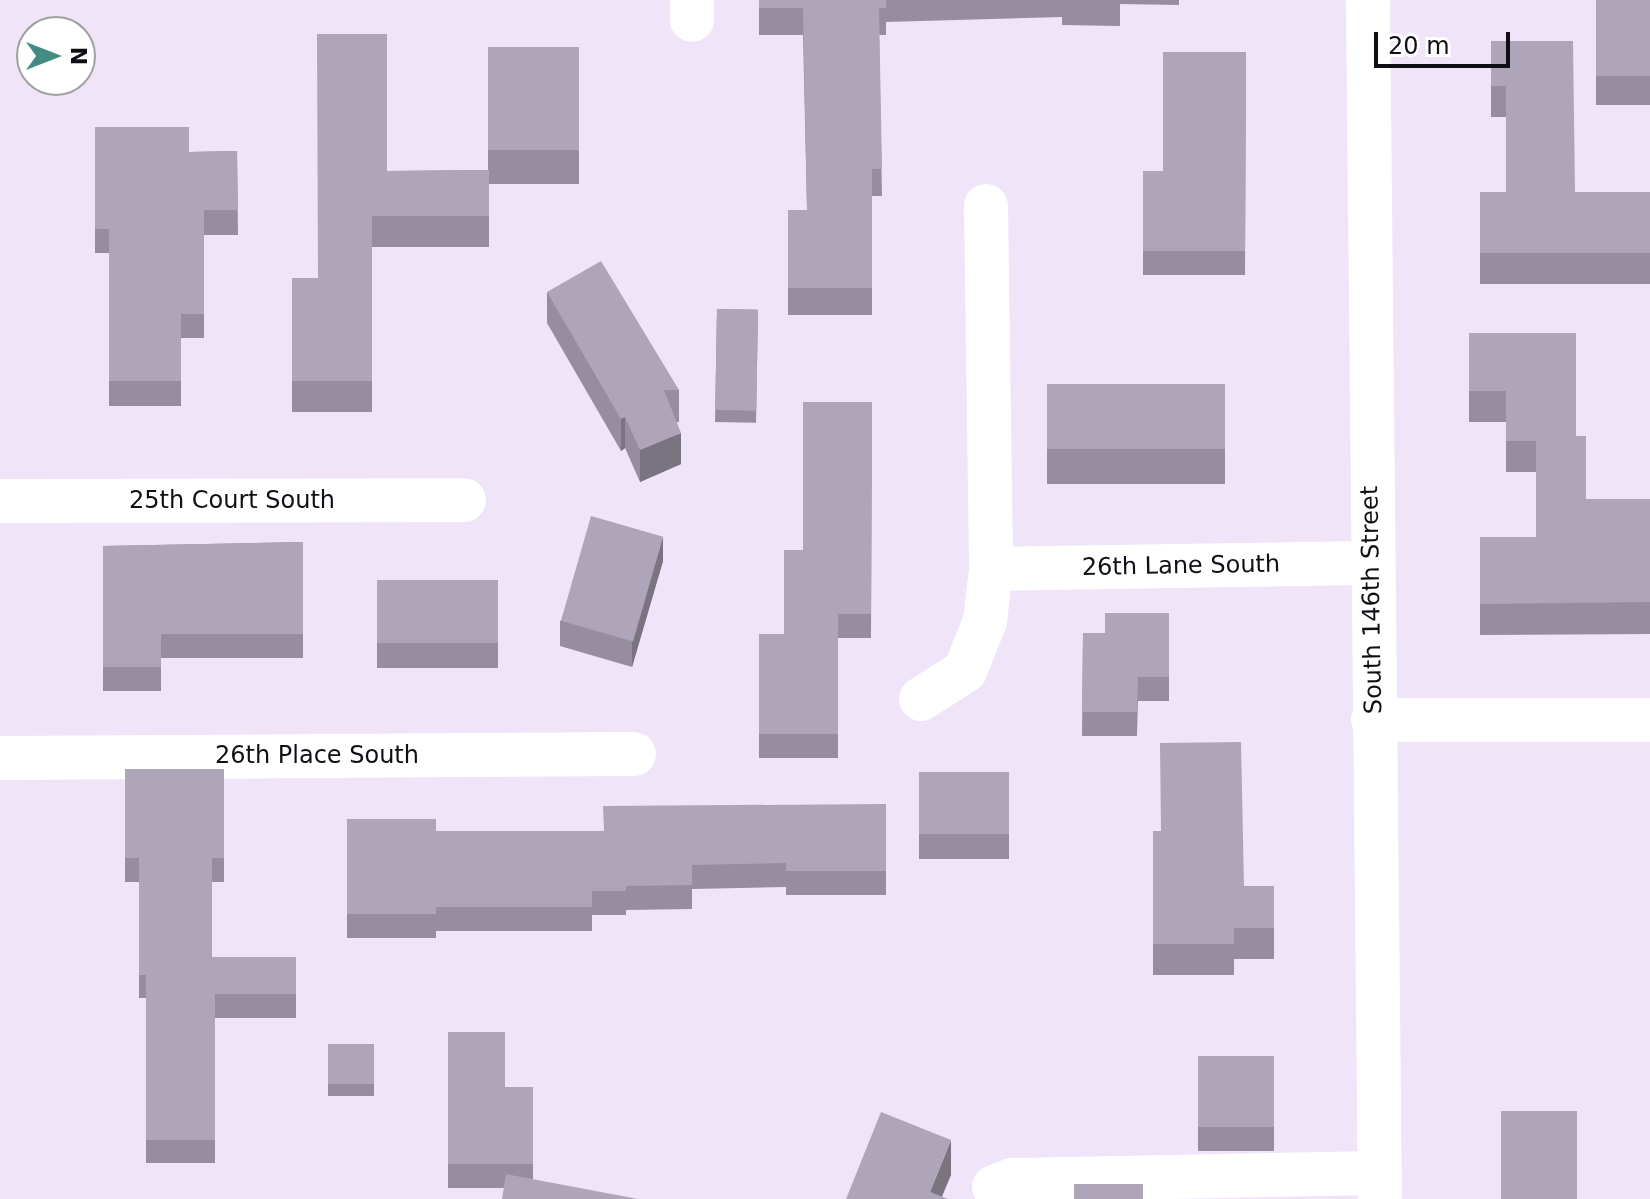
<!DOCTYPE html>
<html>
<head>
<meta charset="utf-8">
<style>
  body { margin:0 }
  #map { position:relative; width:1650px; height:1199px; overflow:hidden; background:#efe4f8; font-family:"DejaVu Sans",sans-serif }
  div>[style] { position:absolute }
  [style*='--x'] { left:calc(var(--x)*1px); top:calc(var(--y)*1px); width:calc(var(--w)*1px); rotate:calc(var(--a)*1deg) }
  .minor>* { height:44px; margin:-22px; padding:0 22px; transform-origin:22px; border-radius:22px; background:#fff }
  .wall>* { inset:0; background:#968e9e; transform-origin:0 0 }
  .shaded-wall>* { inset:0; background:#7a7481 }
  .building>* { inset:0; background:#afa5b8; transform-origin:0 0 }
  span { translate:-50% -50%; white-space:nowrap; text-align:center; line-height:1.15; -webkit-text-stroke:8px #fff; paint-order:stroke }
  .street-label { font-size:24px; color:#120e15 }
  .north { position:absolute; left:16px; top:16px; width:80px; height:80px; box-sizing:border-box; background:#fff; border:2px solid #a09fa1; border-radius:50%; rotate:90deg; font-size:22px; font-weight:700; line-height:32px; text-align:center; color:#120e15 }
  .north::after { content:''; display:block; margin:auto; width:28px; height:36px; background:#438a83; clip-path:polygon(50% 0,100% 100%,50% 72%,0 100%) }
  .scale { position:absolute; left:1374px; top:32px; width:136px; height:36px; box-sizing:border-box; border:4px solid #120e15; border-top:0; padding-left:10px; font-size:24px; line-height:28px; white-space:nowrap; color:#120e15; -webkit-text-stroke:6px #fff; paint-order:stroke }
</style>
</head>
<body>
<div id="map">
  <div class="minor">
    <i style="--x:692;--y:0;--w:20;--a:90"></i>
    <i style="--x:1368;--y:0;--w:1199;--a:89.43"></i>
    <i style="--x:986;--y:206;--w:363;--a:89.2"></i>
    <i style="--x:0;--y:501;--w:464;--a:-0.1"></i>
    <i style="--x:921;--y:699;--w:52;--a:-32.5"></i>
    <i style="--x:965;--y:671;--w:54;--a:-68.2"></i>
    <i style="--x:985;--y:621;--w:52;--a:-83.4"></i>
    <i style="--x:991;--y:569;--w:379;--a:-0.9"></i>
    <i style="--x:1373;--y:720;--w:277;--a:0"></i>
    <i style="--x:0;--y:758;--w:634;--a:-0.36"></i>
    <i style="--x:994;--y:1187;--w:19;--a:-21"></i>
    <i style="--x:1012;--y:1180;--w:367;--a:-1.1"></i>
  </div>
  <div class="wall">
    <i style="clip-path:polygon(759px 0,1179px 0,1179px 5px,1120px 4px,1120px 26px,1062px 25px,1062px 17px,886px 22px,886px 35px,879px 35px,882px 196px,872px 196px,872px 315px,788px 315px,788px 210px,807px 210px,803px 35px,759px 35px)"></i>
    <i style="left:1596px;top:0;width:54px;height:105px"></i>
    <i style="clip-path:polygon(1491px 41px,1575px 192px,1650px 192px,1650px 284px,1480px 284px,1480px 192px,1506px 192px,1506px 117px,1491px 117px)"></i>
    <i style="clip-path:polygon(488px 47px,579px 47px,579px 184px,489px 184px,489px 247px,372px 247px,372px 412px,292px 412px,292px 278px,318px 278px,387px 171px,488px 170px)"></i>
    <i style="clip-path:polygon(1246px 52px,1245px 275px,1143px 275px,1143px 171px,1163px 171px)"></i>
    <i style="clip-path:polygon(95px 127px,189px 152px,237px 151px,238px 235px,204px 235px,204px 338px,181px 338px,181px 406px,109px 406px,109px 253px,95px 253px)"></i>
    <i style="clip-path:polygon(547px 292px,679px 390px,679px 422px,677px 422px,681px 464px,640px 482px,625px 448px,621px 451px,547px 323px)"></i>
    <i style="left:717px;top:309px;width:41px;height:113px;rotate:1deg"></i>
    <i style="clip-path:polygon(1469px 333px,1576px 436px,1586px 499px,1650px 499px,1650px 634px,1480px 635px,1480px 537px,1536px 537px,1536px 472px,1506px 472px,1506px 422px,1469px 422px)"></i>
    <i style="left:1047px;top:384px;width:178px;height:100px"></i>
    <i style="clip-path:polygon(872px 402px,871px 638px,838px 638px,838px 758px,759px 758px,759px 634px,784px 634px,803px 550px)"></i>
    <i style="clip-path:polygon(303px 542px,303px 658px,161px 658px,161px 691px,103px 691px,103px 546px)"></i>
    <i style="clip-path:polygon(663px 561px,632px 667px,560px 646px,560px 621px)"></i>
    <i style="left:377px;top:580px;width:121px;height:88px"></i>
    <i style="clip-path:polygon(1169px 613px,1169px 701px,1138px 701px,1137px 736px,1082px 736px,1083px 633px,1105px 633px)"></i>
    <i style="clip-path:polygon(125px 769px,224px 769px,224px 882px,212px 882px,212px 957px,296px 957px,296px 1018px,215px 1018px,215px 1163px,146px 1163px,146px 998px,139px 998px,139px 882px,125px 882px)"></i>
    <i style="left:919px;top:772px;width:90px;height:87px"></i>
    <i style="clip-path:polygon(886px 804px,886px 895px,786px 895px,786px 887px,692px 889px,692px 909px,626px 910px,626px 915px,592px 915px,592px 931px,436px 931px,436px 938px,347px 938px,347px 819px,436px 831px,603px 831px)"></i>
    <i style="clip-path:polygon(1153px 831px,1244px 886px,1274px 886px,1274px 959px,1234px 959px,1234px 975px,1153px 975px)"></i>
    <i style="clip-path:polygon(448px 1032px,505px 1087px,533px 1087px,533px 1179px,503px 1188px,448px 1188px)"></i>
    <i style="left:328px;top:1044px;width:46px;height:52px"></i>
    <i style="left:1198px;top:1056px;width:76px;height:95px"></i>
  </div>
  <div class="shaded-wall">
    <i style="clip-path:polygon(625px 417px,625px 448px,621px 451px,621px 419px)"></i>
    <i style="clip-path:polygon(681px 433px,681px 464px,640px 482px,640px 450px)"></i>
    <i style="clip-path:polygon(663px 536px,663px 561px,632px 667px,632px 642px)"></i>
    <i style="clip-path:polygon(951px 1140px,951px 1175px,941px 1199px,930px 1192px)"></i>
  </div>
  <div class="building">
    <i style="clip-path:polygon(759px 0,886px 0,886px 8px,879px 8px,882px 169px,872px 169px,872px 288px,788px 288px,788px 210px,807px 210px,803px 8px,759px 8px)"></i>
    <i style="left:1596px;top:0;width:54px;height:76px"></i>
    <i style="clip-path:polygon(317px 34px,387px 34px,387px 171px,489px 170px,489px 216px,372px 216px,372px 381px,292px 381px,292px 278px,318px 278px)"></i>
    <i style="clip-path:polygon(1491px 41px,1573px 41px,1575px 192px,1650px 192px,1650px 253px,1480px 253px,1480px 192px,1506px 192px,1506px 86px,1491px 86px)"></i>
    <i style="left:488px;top:47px;width:91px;height:103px"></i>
    <i style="clip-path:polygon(1163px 52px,1246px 52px,1245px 251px,1143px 251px,1143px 171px,1163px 171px)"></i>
    <i style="clip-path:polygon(95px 127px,189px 127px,189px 152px,237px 151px,238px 210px,204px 210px,204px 314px,181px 314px,181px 381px,109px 381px,109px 229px,95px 229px)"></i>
    <i style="clip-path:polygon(601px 261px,679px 390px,664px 390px,681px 433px,640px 450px,625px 417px,621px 419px,547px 292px)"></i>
    <i style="left:717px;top:309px;width:41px;height:101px;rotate:1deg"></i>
    <i style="clip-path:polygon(1469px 333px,1576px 333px,1576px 436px,1586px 436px,1586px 499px,1650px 499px,1650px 602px,1480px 604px,1480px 537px,1536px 537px,1536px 441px,1506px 441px,1506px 391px,1469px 391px)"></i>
    <i style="left:1047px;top:384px;width:178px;height:65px"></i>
    <i style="clip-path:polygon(803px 402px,872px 402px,871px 614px,838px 614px,838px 734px,759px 734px,759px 634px,784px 634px,784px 550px,803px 550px)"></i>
    <i style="left:591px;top:516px;width:75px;height:109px;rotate:16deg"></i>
    <i style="clip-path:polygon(303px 542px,303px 634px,161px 634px,161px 667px,103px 667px,103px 546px)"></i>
    <i style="left:377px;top:580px;width:121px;height:63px"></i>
    <i style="clip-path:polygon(1105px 613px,1169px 613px,1169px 677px,1138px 677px,1137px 712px,1082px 712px,1083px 633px,1105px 633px)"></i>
    <i style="clip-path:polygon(1241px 742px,1244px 886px,1274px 886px,1274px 928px,1234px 928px,1234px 944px,1153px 944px,1153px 831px,1161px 831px,1160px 743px)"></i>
    <i style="clip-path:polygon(125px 769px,224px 769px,224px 858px,212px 858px,212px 957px,296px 957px,296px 994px,215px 994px,215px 1140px,146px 1140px,146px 975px,139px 975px,139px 858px,125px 858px)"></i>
    <i style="left:919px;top:772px;width:90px;height:62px"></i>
    <i style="clip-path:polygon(886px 804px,886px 871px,786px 871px,786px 863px,692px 865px,692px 885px,626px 886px,626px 891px,592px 891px,592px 907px,436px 907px,436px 914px,347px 914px,347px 819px,436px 819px,436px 831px,604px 831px,603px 806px)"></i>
    <i style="clip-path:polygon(448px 1032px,505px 1032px,505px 1087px,533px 1087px,533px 1164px,448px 1164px)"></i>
    <i style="left:328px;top:1044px;width:46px;height:40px"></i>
    <i style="left:1198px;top:1056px;width:76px;height:71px"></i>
    <i style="left:1501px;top:1111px;width:76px;height:88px"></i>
    <i style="clip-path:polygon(881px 1112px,951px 1140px,930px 1192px,948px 1199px,846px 1199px)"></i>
    <i style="clip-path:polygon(506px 1174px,638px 1199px,502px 1199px)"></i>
    <i style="left:1074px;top:1184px;width:69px;height:15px"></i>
  </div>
  <div class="street-label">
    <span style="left:232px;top:501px">25th Court South</span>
    <span style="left:1181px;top:566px;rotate:-1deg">26th Lane South</span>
    <span style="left:1372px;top:600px;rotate:-91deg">South 146th Street</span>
    <span style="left:317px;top:756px">26th Place South</span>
  </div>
  <div class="north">N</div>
  <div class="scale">20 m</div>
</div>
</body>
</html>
